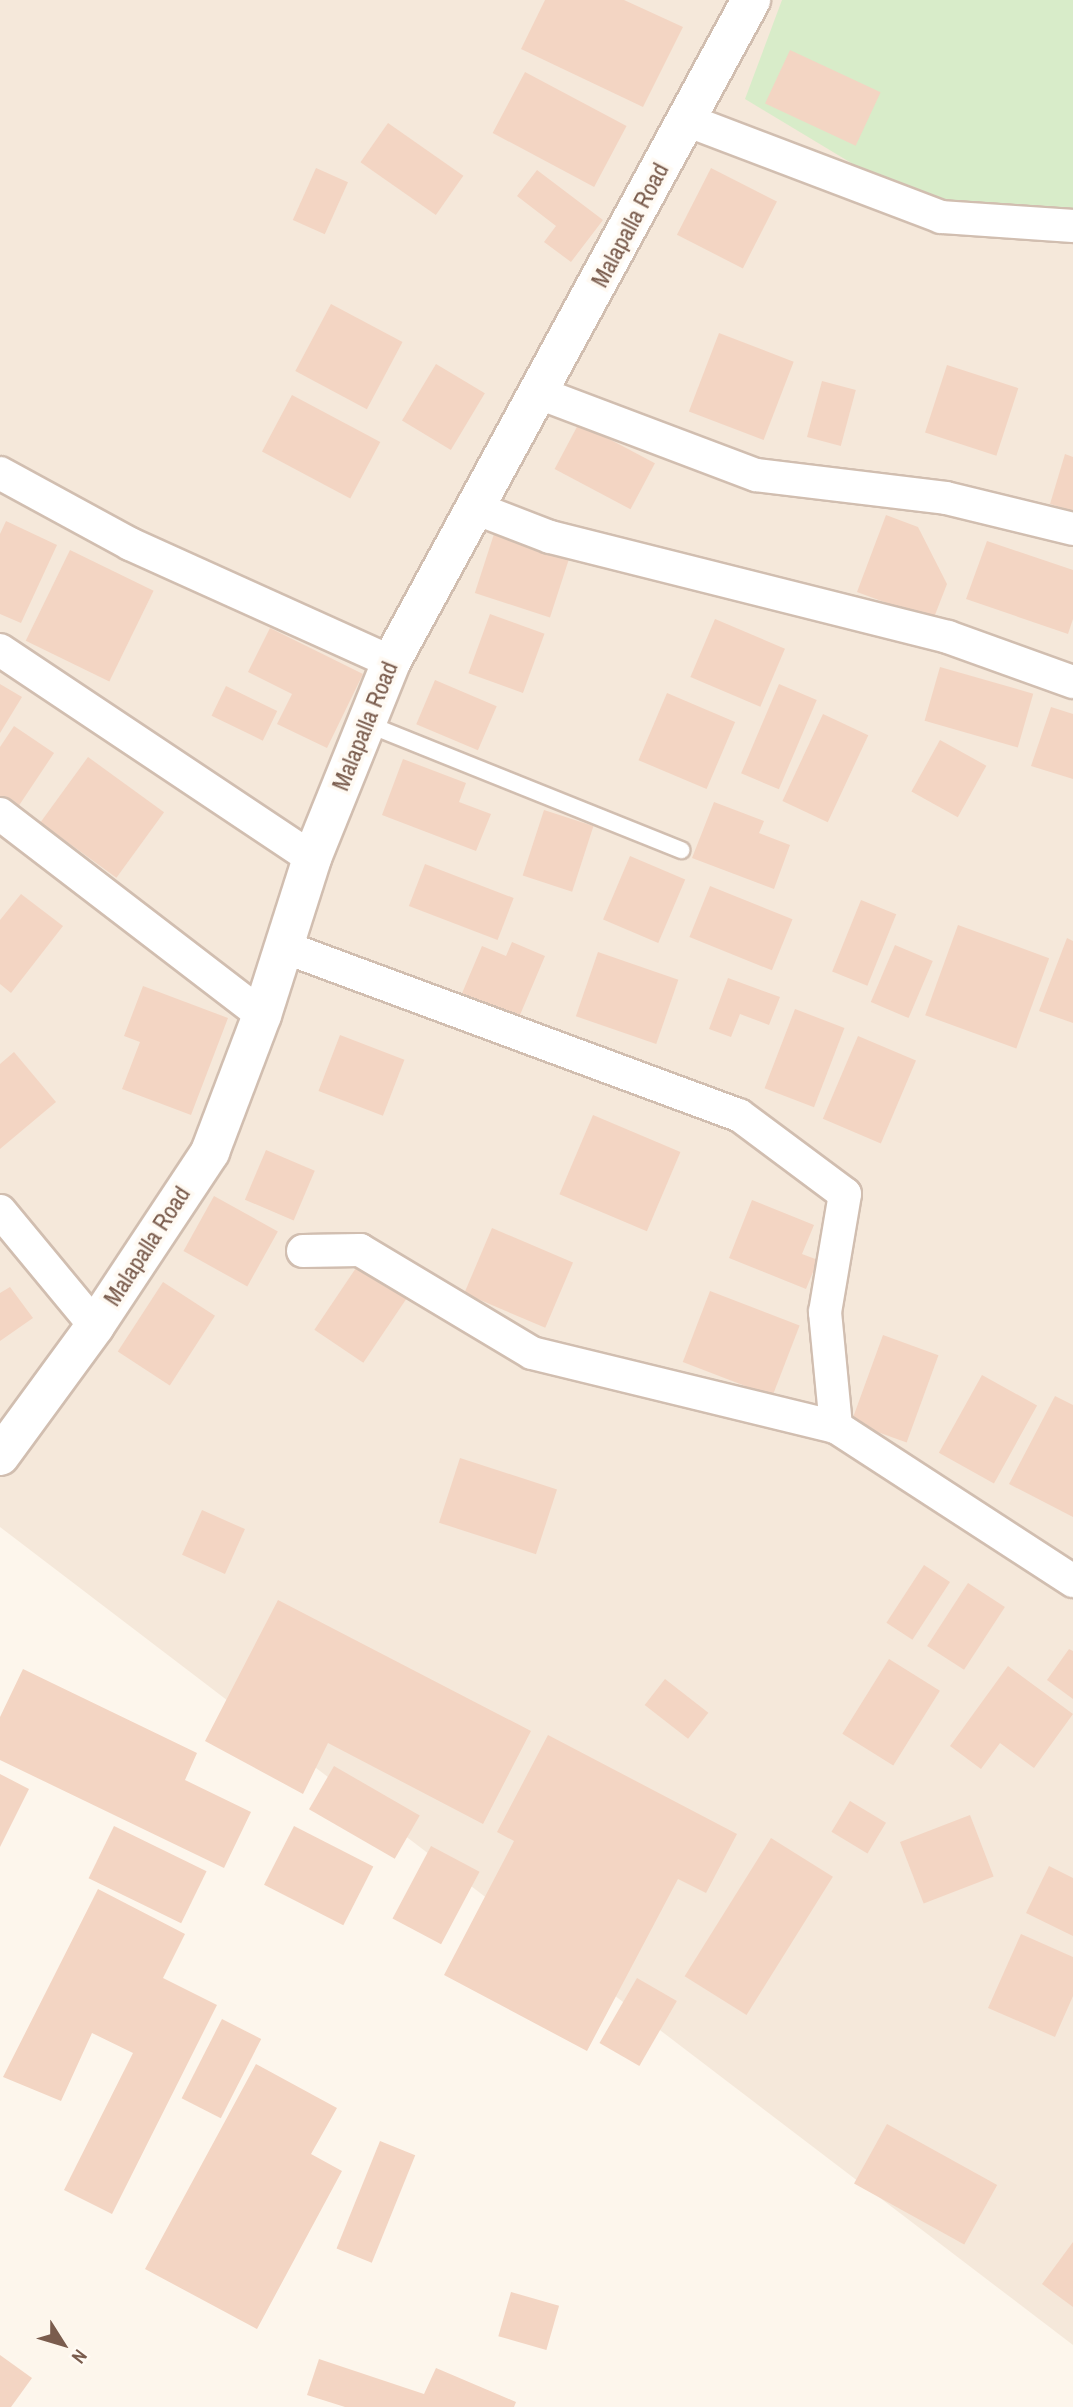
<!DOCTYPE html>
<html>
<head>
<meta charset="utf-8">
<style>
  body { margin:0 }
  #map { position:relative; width:1073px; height:2407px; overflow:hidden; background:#fdf6ec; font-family:"Archivo Narrow",sans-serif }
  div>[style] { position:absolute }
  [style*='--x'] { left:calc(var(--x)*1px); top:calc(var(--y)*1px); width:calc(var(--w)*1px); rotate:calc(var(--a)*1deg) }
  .residential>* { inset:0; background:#f5e8da }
  .green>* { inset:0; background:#d8ecc9 }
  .building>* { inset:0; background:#f3d5c3; transform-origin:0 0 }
  .roads { filter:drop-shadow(2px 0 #d1beb0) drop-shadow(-2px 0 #d1beb0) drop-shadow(0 2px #d1beb0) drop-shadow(0 -2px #d1beb0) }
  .service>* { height:16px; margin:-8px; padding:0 8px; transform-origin:8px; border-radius:8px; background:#fff }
  .minor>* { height:32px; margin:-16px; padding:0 16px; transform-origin:16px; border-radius:16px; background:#fff }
  .tertiary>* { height:38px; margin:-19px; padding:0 19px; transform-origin:19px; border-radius:19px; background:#fff }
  span { translate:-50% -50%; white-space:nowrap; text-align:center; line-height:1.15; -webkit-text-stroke:7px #fffaf3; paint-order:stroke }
  .street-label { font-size:24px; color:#7a5c4d }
  .north { position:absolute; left:28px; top:2309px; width:70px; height:70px; -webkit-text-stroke:5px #fffaf3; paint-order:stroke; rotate:127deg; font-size:19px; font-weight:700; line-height:28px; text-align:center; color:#7a5c4d }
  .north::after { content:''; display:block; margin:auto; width:24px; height:32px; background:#7a5c4d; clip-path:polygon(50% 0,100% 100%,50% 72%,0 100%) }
</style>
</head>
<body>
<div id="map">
  <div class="residential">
    <i style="clip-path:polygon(0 0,1073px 0,1073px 2345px,0 1527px)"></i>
  </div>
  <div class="green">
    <i style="clip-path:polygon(782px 0,1073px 0,1073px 233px,941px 217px,745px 99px)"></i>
  </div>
  <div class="building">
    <i style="clip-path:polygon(545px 0,624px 0,683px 27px,643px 107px,521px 49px)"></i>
    <i style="left:790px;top:50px;width:100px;height:59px;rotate:25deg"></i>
    <i style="left:525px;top:72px;width:115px;height:69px;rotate:28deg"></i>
    <i style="left:388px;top:123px;width:92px;height:48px;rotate:35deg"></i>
    <i style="left:316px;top:168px;width:35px;height:57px;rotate:24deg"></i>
    <i style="left:711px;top:168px;width:74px;height:75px;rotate:27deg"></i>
    <i style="clip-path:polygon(537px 170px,603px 220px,571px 262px,544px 242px,556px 226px,517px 196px)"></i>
    <i style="left:331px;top:304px;width:81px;height:76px;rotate:28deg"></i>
    <i style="left:719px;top:333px;width:80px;height:84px;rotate:21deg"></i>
    <i style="left:436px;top:364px;width:57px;height:66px;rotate:31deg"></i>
    <i style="left:947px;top:365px;width:75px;height:71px;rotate:18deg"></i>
    <i style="left:822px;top:381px;width:35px;height:58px;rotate:15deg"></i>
    <i style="left:292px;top:395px;width:100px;height:64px;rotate:28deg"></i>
    <i style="left:579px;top:423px;width:86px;height:52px;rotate:28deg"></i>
    <i style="clip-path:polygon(1065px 454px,1073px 457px,1073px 511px,1050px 504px)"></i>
    <i style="clip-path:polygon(886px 515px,918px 527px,947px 584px,933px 620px,857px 592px)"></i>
    <i style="clip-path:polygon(6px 521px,57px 545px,21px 623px,0 614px,0 534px)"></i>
    <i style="left:494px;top:534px;width:79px;height:62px;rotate:18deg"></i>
    <i style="clip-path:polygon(987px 541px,1073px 570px,1073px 619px,1068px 634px,966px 599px)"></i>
    <i style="left:70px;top:550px;width:93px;height:101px;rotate:26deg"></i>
    <i style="left:490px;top:614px;width:58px;height:63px;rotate:20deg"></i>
    <i style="left:715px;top:619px;width:76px;height:63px;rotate:23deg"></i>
    <i style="clip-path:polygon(270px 628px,363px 674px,327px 748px,277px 724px,292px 694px,248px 672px)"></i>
    <i style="left:940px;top:667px;width:97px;height:56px;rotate:16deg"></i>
    <i style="left:435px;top:680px;width:67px;height:48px;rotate:23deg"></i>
    <i style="clip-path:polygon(0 684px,22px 697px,0 733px)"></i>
    <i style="left:779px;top:684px;width:41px;height:97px;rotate:23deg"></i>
    <i style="left:226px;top:686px;width:57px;height:33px;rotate:26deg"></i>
    <i style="left:667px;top:693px;width:74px;height:73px;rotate:23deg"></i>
    <i style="clip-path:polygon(1051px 707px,1073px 714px,1073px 779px,1031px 766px)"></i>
    <i style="left:823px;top:714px;width:50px;height:96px;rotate:25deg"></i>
    <i style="clip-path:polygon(14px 726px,54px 753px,14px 813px,0 803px,0 747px)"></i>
    <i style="left:940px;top:740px;width:53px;height:59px;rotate:29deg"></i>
    <i style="left:88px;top:757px;width:94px;height:81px;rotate:36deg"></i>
    <i style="clip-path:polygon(403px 759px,466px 783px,459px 802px,491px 814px,476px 851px,382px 815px)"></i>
    <i style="clip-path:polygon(714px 802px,764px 821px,759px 833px,790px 845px,774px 889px,692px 858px)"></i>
    <i style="left:544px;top:810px;width:52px;height:69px;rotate:18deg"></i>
    <i style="left:630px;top:856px;width:60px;height:69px;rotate:23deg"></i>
    <i style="left:425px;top:864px;width:95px;height:45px;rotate:21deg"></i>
    <i style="left:710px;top:886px;width:89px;height:55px;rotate:22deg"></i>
    <i style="clip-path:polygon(21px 894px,63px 926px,11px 993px,0 984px,0 920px)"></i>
    <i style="left:861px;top:900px;width:38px;height:77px;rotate:22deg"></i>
    <i style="left:958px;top:925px;width:97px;height:96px;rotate:20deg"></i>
    <i style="clip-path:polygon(1067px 938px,1073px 941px,1073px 1023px,1039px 1011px)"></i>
    <i style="clip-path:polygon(512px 942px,545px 956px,517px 1022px,460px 998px,482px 946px,506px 956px)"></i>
    <i style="left:895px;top:945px;width:41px;height:62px;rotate:23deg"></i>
    <i style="left:598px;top:952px;width:85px;height:68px;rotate:19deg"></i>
    <i style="clip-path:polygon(728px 978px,780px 997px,769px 1025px,740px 1014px,731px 1037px,709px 1029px)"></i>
    <i style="clip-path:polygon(143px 986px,228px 1018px,191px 1115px,122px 1089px,140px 1042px,124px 1036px)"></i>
    <i style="left:795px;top:1009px;width:53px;height:85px;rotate:21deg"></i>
    <i style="left:340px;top:1035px;width:69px;height:60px;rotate:21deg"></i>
    <i style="left:858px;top:1036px;width:63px;height:90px;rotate:23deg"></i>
    <i style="clip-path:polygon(14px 1052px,56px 1102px,0 1149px,0 1064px)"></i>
    <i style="left:593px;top:1115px;width:95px;height:86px;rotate:23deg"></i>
    <i style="left:266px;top:1150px;width:53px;height:54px;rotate:23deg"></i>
    <i style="left:214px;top:1196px;width:73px;height:63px;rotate:29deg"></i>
    <i style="clip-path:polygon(752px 1200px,814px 1225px,802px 1254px,818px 1260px,806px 1289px,729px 1258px)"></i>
    <i style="left:492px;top:1228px;width:88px;height:71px;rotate:23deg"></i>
    <i style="left:358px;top:1265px;width:59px;height:78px;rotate:34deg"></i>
    <i style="left:163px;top:1282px;width:62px;height:83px;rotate:33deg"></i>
    <i style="clip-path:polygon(10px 1287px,33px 1318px,0 1341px,0 1293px)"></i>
    <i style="left:710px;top:1291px;width:96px;height:76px;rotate:21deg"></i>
    <i style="left:883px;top:1335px;width:59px;height:93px;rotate:20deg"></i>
    <i style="left:982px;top:1375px;width:63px;height:89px;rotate:29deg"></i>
    <i style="clip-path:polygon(1055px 1396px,1073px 1405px,1073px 1517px,1009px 1484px)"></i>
    <i style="left:460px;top:1458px;width:102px;height:68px;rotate:18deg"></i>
    <i style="left:202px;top:1510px;width:47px;height:49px;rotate:24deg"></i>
    <i style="left:924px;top:1565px;width:31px;height:69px;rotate:33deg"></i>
    <i style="left:968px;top:1583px;width:44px;height:75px;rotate:33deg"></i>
    <i style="clip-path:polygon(278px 1600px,531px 1731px,483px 1824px,328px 1743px,303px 1794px,205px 1741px)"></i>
    <i style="clip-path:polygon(1069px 1649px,1073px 1651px,1073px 1699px,1047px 1680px)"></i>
    <i style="left:889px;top:1659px;width:60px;height:88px;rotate:32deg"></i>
    <i style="clip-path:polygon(1008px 1666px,1073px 1714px,1034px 1768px,1000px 1743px,981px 1769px,950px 1746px)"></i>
    <i style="clip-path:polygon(23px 1669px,197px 1753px,185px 1780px,251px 1812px,224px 1868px,0 1760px,0 1717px)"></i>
    <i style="left:665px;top:1679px;width:55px;height:33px;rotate:38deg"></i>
    <i style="clip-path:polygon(548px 1735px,737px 1834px,706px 1893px,678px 1879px,587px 2051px,444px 1975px,514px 1841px,497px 1832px)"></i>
    <i style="left:334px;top:1766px;width:99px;height:50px;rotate:30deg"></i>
    <i style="clip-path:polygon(0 1774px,29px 1789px,0 1847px)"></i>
    <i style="left:850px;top:1801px;width:42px;height:36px;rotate:31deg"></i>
    <i style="left:970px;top:1815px;width:66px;height:75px;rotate:69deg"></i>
    <i style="left:114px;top:1826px;width:103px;height:58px;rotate:26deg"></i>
    <i style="left:294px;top:1826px;width:89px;height:66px;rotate:27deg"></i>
    <i style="left:771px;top:1838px;width:73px;height:163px;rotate:32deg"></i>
    <i style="left:431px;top:1846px;width:55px;height:82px;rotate:28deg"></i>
    <i style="clip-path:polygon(1049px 1866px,1073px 1878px,1073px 1936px,1026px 1913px)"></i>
    <i style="clip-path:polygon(98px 1889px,185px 1934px,163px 1978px,217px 2005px,112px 2214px,64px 2190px,133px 2053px,92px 2033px,61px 2101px,3px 2077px)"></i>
    <i style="clip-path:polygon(1021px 1934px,1073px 1957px,1073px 1996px,1055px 2037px,988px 2008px)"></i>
    <i style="left:637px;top:1978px;width:46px;height:75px;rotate:30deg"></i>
    <i style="left:222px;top:2019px;width:44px;height:89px;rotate:27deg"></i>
    <i style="clip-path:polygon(256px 2064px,337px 2108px,311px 2154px,342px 2171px,257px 2329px,145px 2269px)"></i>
    <i style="left:887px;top:2124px;width:126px;height:68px;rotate:29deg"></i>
    <i style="left:380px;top:2141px;width:38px;height:116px;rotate:22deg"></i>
    <i style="clip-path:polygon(1073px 2242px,1073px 2307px,1042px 2284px)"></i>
    <i style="left:511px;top:2292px;width:50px;height:46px;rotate:16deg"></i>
    <i style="clip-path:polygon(0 2355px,32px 2378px,11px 2407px,0 2407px)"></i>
    <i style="clip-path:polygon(319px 2359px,424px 2394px,436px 2368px,516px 2402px,514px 2407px,345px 2407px,307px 2395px)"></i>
  </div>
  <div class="roads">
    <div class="service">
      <i style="--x:365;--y:723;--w:341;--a:21.9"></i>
    </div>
    <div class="minor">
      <i style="--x:686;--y:120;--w:273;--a:20.8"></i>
      <i style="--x:941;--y:217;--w:132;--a:3.9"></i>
      <i style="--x:539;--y:393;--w:232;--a:20.7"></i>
      <i style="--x:756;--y:475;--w:191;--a:6.9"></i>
      <i style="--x:946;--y:498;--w:131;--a:13.7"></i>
      <i style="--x:0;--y:473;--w:148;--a:28.6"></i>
      <i style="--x:130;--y:544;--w:286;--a:24.3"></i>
      <i style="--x:475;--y:508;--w:80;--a:21.1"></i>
      <i style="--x:550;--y:537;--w:410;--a:14.1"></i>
      <i style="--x:948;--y:637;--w:133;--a:19.8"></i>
      <i style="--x:0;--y:650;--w:375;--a:33.7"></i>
      <i style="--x:0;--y:814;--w:330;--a:37.5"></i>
      <i style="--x:284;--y:947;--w:485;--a:20.3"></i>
      <i style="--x:739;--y:1115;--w:132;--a:36.7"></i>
      <i style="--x:845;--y:1194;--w:120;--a:99.6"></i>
      <i style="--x:825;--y:1312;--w:116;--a:84.5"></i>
      <i style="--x:836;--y:1427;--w:283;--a:33"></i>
      <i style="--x:0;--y:1211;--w:149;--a:50.4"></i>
      <i style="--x:303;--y:1251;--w:57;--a:-1"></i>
      <i style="--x:360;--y:1250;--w:200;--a:30.9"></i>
      <i style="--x:532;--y:1353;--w:313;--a:13.7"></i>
    </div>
    <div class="tertiary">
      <i style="--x:0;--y:1456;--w:161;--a:-53.8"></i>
      <i style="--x:95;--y:1326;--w:209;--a:-56.5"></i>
      <i style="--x:210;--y:1152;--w:147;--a:-69.2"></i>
      <i style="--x:262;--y:1015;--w:165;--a:-72.3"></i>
      <i style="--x:312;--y:858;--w:211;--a:-68"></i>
      <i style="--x:391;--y:662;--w:754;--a:-61.46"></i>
    </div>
  </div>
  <div class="street-label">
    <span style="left:630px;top:225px;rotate:-62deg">Malapalla Road</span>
    <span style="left:365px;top:726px;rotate:-68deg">Malapalla Road</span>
    <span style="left:147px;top:1246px;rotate:-57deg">Malapalla Road</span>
  </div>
  <div class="north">N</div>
</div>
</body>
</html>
